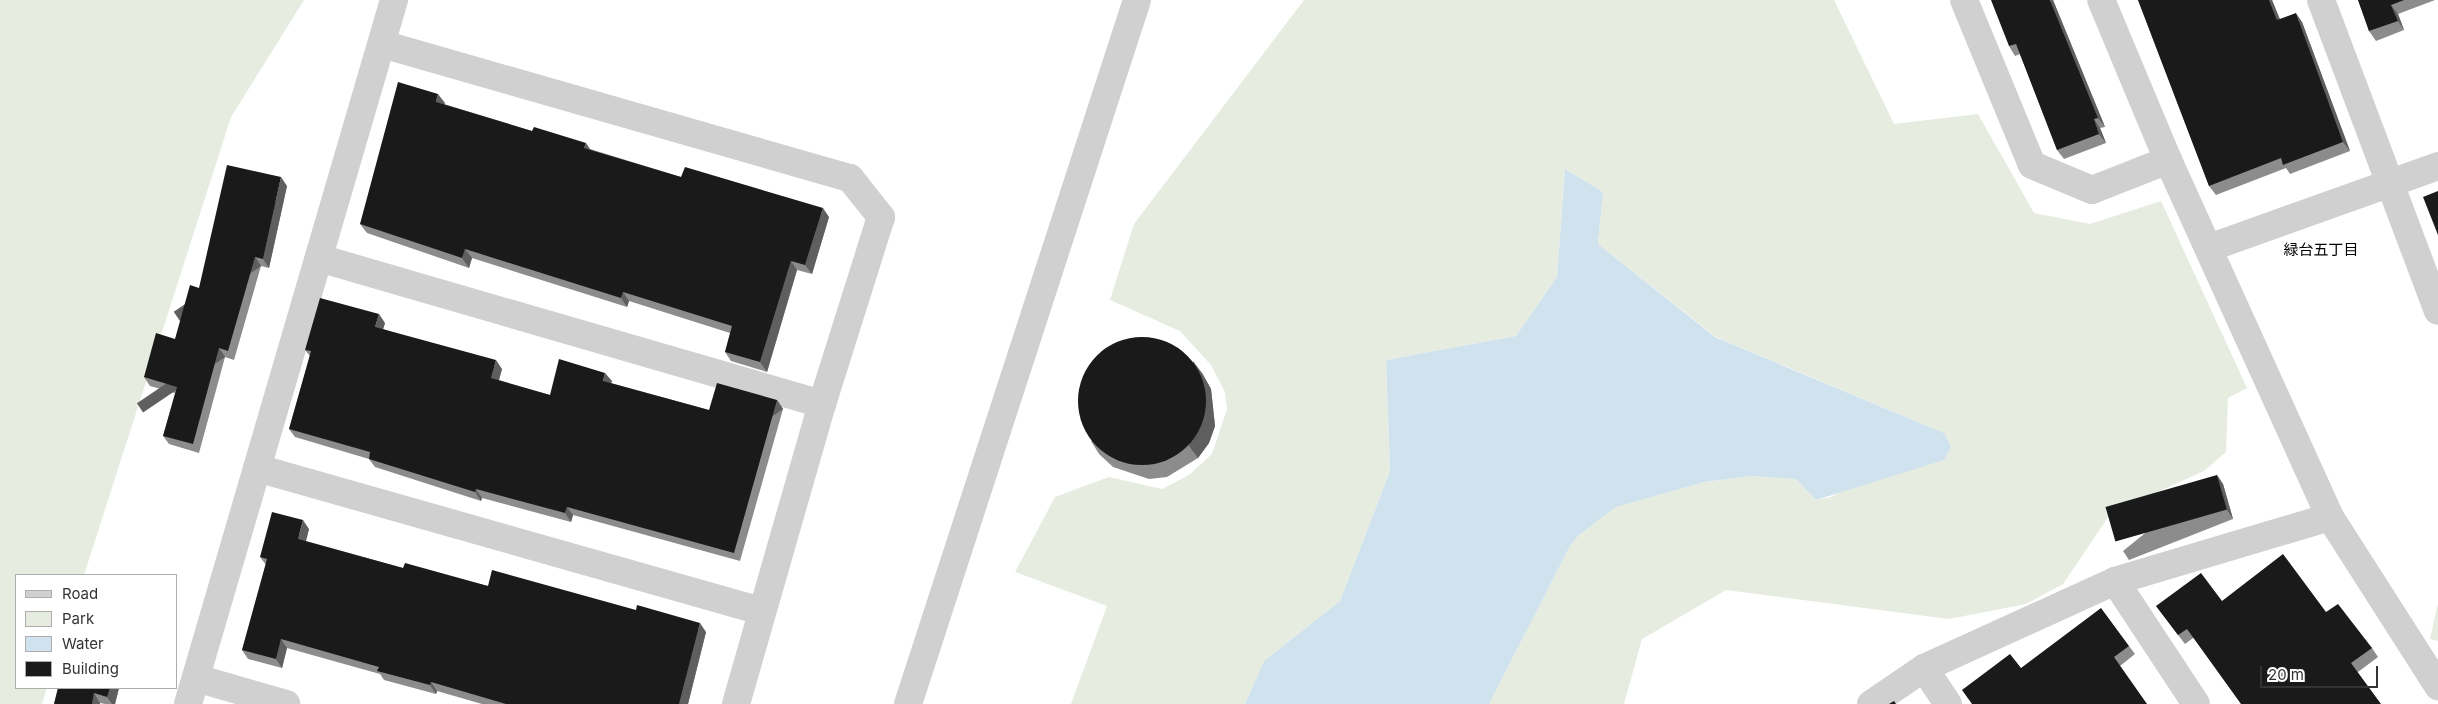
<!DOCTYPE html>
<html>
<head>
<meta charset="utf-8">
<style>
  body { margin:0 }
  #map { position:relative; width:2438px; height:704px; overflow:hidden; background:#fff; font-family:Inter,"Noto Sans JP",sans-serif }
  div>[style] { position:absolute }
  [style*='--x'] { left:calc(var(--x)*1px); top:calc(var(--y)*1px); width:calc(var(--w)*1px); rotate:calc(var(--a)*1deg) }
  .green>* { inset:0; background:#e6ecdf }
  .water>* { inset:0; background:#cfe2ee }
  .minor>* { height:28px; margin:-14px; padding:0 14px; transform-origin:14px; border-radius:14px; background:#d0d0d0 }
  .wall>* { inset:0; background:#8c8c8c }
  .shaded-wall>* { inset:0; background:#5f5f5f; transform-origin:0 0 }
  .building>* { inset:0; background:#1a1a1a; transform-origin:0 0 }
  .round { border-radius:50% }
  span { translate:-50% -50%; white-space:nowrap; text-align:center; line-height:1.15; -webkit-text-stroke:5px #fff; paint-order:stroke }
  .neighbourhood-label { font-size:15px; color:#000 }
  .legend { position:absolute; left:15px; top:574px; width:162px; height:115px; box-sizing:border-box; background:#fff; border:1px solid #adadad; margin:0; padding:6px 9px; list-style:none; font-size:15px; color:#333 }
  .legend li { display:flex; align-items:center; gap:10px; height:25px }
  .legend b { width:25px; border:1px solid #adadad }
  .scale { position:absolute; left:2260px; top:666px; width:118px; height:22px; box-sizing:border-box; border:2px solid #333; border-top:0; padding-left:6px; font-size:15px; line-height:18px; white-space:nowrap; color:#333; -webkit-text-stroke:4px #fff; paint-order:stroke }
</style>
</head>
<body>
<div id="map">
  <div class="green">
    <i style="clip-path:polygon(0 0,304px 0,231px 117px,84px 575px,16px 575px,16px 688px,47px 688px,42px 704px,0 704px)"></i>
    <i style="clip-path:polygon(1304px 0,1834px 0,1894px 124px,1978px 114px,2034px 213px,2090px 224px,2161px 201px,2247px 388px,2228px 398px,2226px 452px,2204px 471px,2111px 513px,2063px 584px,2026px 604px,1949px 619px,1726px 590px,1642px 639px,1624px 704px,1489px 704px,1570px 546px,1579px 535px,1616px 507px,1705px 482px,1751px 476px,1796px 479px,1816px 500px,1831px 497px,1944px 433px,1716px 337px,1598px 244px,1603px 192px,1565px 169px,1557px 277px,1516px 336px,1386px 360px,1390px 471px,1340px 601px,1264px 661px,1245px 704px,1071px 704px,1107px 606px,1015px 572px,1055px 497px,1109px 477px,1162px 489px,1189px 475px,1212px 454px,1227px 409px,1225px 392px,1211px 365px,1180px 331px,1110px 300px,1134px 224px)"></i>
    <i style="clip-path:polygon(2438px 603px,2438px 641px,2430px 639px)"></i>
  </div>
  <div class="water">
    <i style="clip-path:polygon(1565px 169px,1603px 192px,1598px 244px,1715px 337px,1944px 433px,1951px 447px,1944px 460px,1816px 500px,1796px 479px,1751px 476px,1705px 482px,1616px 507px,1579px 535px,1570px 546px,1489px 704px,1245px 704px,1264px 661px,1340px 601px,1390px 471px,1386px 360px,1516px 336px,1557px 277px)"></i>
  </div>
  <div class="minor">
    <i style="--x:1964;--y:0;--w:178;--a:67.6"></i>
    <i style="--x:2032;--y:165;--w:65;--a:22.6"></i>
    <i style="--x:2092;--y:190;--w:82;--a:-21.5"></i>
    <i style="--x:2321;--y:0;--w:332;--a:69.4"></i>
    <i style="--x:382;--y:44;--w:487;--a:16"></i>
    <i style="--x:850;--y:178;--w:50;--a:51.5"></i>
    <i style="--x:881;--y:217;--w:196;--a:107.5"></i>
    <i style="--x:822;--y:404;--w:312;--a:106"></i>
    <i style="--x:2209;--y:248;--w:243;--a:-19.7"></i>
    <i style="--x:319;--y:258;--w:524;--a:16.19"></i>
    <i style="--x:257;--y:468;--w:524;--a:15.84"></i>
    <i style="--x:2330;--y:517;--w:201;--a:57.4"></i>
    <i style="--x:2115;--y:581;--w:147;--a:56.6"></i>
    <i style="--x:1924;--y:668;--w:43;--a:56.3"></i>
    <i style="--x:196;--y:678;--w:94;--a:16.1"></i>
    <i style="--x:188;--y:704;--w:734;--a:-73.69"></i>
    <i style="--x:908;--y:704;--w:740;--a:-71.98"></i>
    <i style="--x:1871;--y:704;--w:64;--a:-34.2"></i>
    <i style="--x:1924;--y:668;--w:210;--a:-24.5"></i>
    <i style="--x:2115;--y:581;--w:224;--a:-16.6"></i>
    <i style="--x:2330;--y:517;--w:392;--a:-114.4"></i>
    <i style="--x:2168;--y:160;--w:173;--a:-112.7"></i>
  </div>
  <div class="wall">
    <i style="clip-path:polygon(2053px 0,2105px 127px,2100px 128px,2106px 143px,2064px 159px,2057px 150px,2020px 54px,2015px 56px,2009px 46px)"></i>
    <i style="clip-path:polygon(2138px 0,2272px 0,2280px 19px,2302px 22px,2350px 151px,2290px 174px,2286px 168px,2216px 195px,2209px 186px)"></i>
    <i style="clip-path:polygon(2358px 0,2435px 0,2398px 14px,2404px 30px,2376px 41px,2369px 31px)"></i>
    <i style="clip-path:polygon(445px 103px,444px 104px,681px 177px,829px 217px,812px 274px,797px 270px,767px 372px,731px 361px,725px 352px,730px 333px,629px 301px,627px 307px,472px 258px,469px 268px,367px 233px,360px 224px)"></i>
    <i style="clip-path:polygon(287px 186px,269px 268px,261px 266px,234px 360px,225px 357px,199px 453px,169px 444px,163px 436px,175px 393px,150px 386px,144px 377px,175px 339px)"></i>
    <i style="clip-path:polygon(385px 323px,383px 329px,502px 369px,499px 380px,550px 395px,612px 381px,611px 383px,709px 410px,777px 400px,783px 409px,740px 561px,573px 515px,571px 522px,482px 498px,481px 501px,375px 467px,369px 459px,295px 437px,289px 429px,310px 356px,305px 350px)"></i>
    <i style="clip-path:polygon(1202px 373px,1211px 389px,1215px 426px,1209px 443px,1198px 458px,1167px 477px,1149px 479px,1113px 467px,1099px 454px,1091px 441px)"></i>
    <i style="clip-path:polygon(2217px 475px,2223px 484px,2233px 519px,2129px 560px,2123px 551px)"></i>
    <i style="clip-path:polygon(309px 529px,306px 541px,403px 568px,706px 632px,688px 704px,482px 704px,437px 691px,436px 694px,384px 680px,380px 674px,287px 648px,282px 668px,248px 659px,242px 650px,266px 565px,260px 557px)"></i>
    <i style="clip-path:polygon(2222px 601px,2326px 612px,2372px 648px,2378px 657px,2358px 672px,2193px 638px,2185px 644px,2156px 606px)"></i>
    <i style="clip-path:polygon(2129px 646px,2135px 654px,2120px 666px,2021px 668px)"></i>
    <i style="clip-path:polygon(58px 688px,119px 688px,115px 704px,105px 704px,100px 703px,100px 704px,54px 704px)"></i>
  </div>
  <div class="shaded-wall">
    <i style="clip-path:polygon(2050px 0,2053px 0,2105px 127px,2098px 118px)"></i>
    <i style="clip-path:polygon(2269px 0,2272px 0,2284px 30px,2277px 20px)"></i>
    <i style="clip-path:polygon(2391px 5px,2398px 14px,2404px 30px,2398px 21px)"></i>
    <i style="clip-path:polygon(2296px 13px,2302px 22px,2350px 151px,2343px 142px)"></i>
    <i style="clip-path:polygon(438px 94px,445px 103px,442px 111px,436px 102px)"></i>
    <i style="clip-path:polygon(2094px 119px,2100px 128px,2106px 143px,2099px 134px)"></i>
    <i style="clip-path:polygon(586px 143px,592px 152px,584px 148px)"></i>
    <i style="clip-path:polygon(281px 177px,287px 186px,269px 268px,263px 259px)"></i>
    <i style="clip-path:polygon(823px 208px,829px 217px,812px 274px,805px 265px)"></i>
    <i style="clip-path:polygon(465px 249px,472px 258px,469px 268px,462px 258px)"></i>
    <i style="left:255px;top:257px;width:11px;height:98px;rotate:56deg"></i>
    <i style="clip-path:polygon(791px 261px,797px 270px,767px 372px,760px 362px)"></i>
    <i style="clip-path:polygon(623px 292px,629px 301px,627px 307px,621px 298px)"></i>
    <i style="clip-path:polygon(379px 314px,385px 323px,381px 336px,375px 327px)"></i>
    <i style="left:219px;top:348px;width:11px;height:99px;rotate:56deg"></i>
    <i style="clip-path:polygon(496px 360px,502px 369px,497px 387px,491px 378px)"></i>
    <i style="clip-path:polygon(1193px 361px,1202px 373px,1211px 389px,1215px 426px,1209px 443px,1198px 458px,1189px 446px)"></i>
    <i style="clip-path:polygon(605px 373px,612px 381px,609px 390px,603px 381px)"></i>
    <i style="left:777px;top:400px;width:11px;height:159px;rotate:56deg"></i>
    <i style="clip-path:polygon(2217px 475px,2223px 484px,2233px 519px,2227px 510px)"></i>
    <i style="clip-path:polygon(476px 489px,482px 498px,481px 501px,475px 492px)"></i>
    <i style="clip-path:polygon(567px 507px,573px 515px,571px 522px,565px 513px)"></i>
    <i style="clip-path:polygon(303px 520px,309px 529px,304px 548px,298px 539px)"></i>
    <i style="clip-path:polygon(700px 623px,706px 632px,688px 704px,679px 704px)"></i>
    <i style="clip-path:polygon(281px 639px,287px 648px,282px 668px,276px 659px)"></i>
    <i style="clip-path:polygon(431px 682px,437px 691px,436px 694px,430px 685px)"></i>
    <i style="clip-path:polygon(110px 688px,119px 688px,115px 704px,112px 704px,107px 697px)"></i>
    <i style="clip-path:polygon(94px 693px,100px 703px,100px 704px,92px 704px)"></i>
  </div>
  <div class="building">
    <i style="clip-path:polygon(1991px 0,2050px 0,2098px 118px,2094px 119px,2099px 134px,2057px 150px,2016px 44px,2009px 46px)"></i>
    <i style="clip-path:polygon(2138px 0,2269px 0,2277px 20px,2296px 13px,2343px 142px,2283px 165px,2281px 158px,2209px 186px)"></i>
    <i style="clip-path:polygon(2358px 0,2404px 0,2391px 5px,2398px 21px,2369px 31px)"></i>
    <i style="clip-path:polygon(398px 82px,438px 94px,436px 102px,532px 131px,534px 127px,586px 143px,584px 148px,681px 177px,685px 167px,823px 208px,805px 265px,791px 261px,760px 362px,725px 352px,732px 326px,623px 292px,621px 298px,465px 249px,462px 258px,360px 224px)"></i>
    <i style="clip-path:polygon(227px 165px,281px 177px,263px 259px,255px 257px,228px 351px,219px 348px,193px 444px,163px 436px,177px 387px,144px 377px,156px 333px,175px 339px,190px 285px,199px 288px)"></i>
    <i style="clip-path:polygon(2438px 191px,2438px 235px,2423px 197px)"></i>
    <i style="clip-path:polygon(320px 298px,379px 314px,375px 327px,496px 360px,491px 378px,550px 395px,559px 359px,605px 373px,603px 381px,709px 410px,717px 383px,777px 400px,734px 553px,567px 507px,565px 513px,476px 489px,475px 492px,369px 459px,370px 452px,289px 429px,311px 351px,305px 350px)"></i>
    <i class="round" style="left:1078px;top:337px;width:128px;height:128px"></i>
    <i style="left:2217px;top:475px;width:36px;height:116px;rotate:74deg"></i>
    <i style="clip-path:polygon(272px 512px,303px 520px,298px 539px,403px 568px,405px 563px,488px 586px,492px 570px,636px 610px,637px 605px,700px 623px,679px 704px,506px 704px,431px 682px,430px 685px,377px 671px,379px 667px,281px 639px,276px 659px,242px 650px,267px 559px,260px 557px)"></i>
    <i style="clip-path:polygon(2283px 554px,2326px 612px,2338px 604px,2372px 648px,2351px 663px,2381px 704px,2241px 704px,2187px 629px,2178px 635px,2156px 606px,2201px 573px,2222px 601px)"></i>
    <i style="clip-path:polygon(2101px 608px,2129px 646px,2114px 657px,2147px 704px,1972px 704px,1962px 690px,2010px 654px,2021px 668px)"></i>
    <i style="clip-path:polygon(58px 688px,110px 688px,107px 697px,94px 693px,92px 704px,54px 704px)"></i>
    <i style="clip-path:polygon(1894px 701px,1896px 704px,1889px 704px)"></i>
  </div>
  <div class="neighbourhood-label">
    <span style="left:2321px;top:250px">緑台五丁目</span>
  </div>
  <ul class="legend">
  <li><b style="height:6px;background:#d0d0d0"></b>Road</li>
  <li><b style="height:14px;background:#e6ecdf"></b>Park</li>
  <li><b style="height:14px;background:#cfe2ee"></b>Water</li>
  <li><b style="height:14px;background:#1a1a1a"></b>Building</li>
  </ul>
  <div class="scale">20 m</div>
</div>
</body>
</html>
